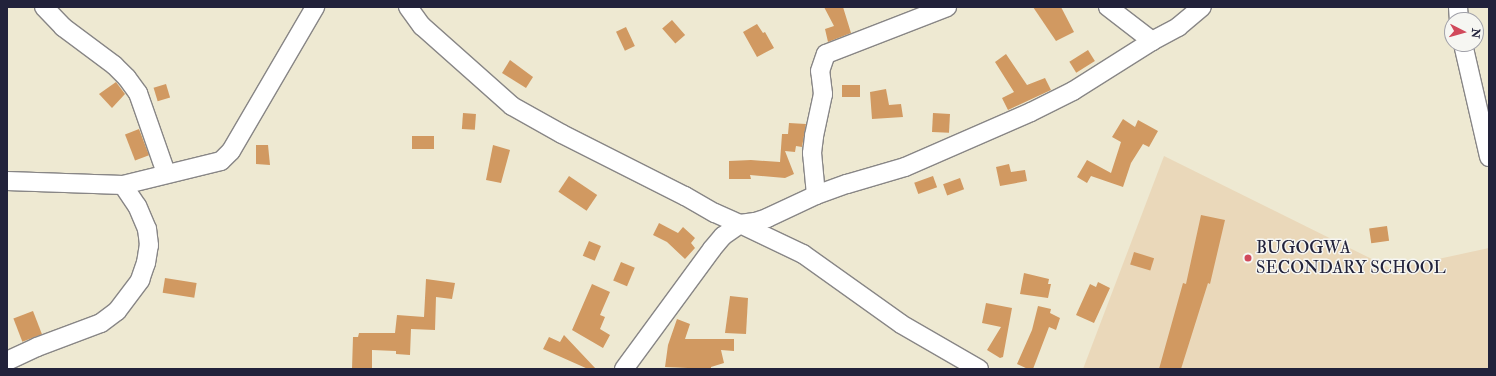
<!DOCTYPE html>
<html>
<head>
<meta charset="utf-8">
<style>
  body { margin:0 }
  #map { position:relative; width:1496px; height:376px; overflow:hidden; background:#eee9d2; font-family:"IM FELL Double Pica",serif }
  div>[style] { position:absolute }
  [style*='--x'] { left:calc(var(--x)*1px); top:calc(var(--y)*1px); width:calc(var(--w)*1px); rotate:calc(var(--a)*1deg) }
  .built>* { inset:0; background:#ead8ba }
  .building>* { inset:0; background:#d19961; transform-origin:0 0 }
  .roads { filter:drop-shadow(1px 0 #888686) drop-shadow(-1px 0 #888686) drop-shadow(0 1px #888686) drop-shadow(0 -1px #888686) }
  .minor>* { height:18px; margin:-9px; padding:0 9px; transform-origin:9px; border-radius:9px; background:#fff }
  .dots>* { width:11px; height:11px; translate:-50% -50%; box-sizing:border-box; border:2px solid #f6f6f2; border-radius:50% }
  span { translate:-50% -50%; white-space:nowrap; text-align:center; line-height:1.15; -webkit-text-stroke:3px #f6f6f2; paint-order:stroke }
  .poi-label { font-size:17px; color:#22223b }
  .left { translate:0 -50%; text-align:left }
  .frame { position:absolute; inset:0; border:8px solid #22223b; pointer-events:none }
  .north { position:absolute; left:1444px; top:12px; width:40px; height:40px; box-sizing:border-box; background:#f6f6f2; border:1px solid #a1a1a9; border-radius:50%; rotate:96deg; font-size:11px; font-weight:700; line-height:16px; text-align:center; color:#22223b }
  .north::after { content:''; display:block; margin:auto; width:14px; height:18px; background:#d1495b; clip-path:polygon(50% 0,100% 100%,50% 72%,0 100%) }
</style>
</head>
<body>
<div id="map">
  <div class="built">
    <i style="clip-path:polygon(1164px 156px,1392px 269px,1489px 248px,1489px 369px,1083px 369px)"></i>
  </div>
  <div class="building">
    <i style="clip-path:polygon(824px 7px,843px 7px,851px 33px,828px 42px,825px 29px,834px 26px)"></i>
    <i style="clip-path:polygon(1033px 7px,1061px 7px,1074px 32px,1056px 41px)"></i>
    <i style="left:672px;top:20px;width:20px;height:13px;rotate:49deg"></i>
    <i style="clip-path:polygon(757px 24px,763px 33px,765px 32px,774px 48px,757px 57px,743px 32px)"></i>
    <i style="left:626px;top:27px;width:21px;height:11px;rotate:65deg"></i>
    <i style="left:1088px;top:50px;width:13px;height:22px;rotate:58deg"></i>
    <i style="clip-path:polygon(1006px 54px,1027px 85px,1045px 78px,1051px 90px,1008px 110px,1002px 98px,1014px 92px,995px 62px)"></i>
    <i style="clip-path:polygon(510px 60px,533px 77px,526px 88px,502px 73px)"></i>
    <i style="clip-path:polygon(116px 82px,125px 94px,112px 108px,99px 94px)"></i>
    <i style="left:166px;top:84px;width:14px;height:13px;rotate:73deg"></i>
    <i style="left:842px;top:85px;width:18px;height:12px"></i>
    <i style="clip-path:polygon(886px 89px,889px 105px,901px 104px,903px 117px,872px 119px,870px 92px)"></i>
    <i style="left:463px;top:113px;width:13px;height:16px;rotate:4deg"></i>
    <i style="left:933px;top:113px;width:17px;height:19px;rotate:3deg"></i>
    <i style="clip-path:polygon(1123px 119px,1135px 127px,1138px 120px,1158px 131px,1149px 147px,1143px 144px,1131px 163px,1123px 187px,1091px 176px,1087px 183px,1077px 177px,1087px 160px,1111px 173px,1121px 142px,1112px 137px)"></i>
    <i style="clip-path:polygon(789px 123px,806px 124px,802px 147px,796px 146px,795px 152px,785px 151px,794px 174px,785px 178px,750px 175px,751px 179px,729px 179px,729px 161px,751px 160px,780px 162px,782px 134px,788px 134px)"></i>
    <i style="left:139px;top:129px;width:28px;height:15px;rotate:69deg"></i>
    <i style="left:412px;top:136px;width:22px;height:13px"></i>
    <i style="clip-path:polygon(256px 145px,268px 145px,270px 165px,256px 164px)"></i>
    <i style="clip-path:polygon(493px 145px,510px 150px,501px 183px,486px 180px)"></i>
    <i style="clip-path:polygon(1009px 164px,1011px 172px,1025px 170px,1027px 181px,1000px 186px,996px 167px)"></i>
    <i style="left:569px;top:176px;width:34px;height:19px;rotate:34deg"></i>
    <i style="left:933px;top:176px;width:12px;height:20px;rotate:70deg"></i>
    <i style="left:960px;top:178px;width:12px;height:18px;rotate:70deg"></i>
    <i style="clip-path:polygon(1201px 215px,1225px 220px,1210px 284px,1208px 283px,1181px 369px,1159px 369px,1183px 283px,1186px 284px)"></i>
    <i style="clip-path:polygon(659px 223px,678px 233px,683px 227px,695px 238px,691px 243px,695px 248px,685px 259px,667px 242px,653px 235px)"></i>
    <i style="left:1387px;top:226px;width:15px;height:18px;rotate:82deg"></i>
    <i style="left:589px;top:241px;width:13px;height:16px;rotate:23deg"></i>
    <i style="left:1134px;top:252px;width:21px;height:13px;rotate:17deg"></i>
    <i style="left:621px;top:262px;width:15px;height:20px;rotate:23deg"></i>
    <i style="clip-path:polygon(1024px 273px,1049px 279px,1048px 284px,1051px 284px,1048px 298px,1020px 294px)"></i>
    <i style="left:165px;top:278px;width:32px;height:15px;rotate:9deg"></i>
    <i style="clip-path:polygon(426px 279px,455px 283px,452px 299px,436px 297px,435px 330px,411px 329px,410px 355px,396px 354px,396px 351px,372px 350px,372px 369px,352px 369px,353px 337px,358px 337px,359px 333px,395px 333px,397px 315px,424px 317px)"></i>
    <i style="clip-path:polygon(1098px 282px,1110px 288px,1094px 323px,1076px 315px,1090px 284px,1096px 287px)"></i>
    <i style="clip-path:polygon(592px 284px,610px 292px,600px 315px,605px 317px,600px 329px,610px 335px,603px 348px,572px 330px)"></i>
    <i style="clip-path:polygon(730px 296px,748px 298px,746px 334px,725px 333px)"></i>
    <i style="clip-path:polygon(986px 303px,1012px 308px,1003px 357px,1000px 358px,987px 350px,1001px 327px,982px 323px)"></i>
    <i style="clip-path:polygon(1038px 306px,1051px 309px,1050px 313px,1060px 318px,1056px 330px,1049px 327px,1033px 369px,1028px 369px,1017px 364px,1032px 330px)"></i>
    <i style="left:33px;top:311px;width:25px;height:21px;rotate:69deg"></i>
    <i style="clip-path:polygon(677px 319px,690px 324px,685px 339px,734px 339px,734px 351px,721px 350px,724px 363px,711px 367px,711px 369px,665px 367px,668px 345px)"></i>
    <i style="clip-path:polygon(564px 335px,596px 369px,588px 369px,543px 349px,549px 337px,560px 342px)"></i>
  </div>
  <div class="roads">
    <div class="minor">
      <i style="--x:44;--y:7;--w:28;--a:46"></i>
      <i style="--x:63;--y:27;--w:64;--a:36.7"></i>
      <i style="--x:114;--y:65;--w:18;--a:45"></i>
      <i style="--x:127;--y:78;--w:19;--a:54"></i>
      <i style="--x:138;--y:93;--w:85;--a:70.7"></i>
      <i style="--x:408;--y:7;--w:24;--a:54"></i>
      <i style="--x:422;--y:26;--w:120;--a:41.6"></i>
      <i style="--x:512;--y:106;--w:57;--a:29.2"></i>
      <i style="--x:562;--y:134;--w:138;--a:26.8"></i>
      <i style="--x:685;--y:196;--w:34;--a:30"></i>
      <i style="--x:715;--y:213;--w:27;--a:24"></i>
      <i style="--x:740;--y:224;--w:15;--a:-8"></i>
      <i style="--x:755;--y:222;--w:13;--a:-18"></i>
      <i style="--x:767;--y:218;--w:54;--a:-25.1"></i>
      <i style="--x:816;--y:195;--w:33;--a:-20"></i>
      <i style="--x:847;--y:184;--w:60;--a:-16.3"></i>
      <i style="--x:905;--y:167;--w:137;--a:-23.6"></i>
      <i style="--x:1031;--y:112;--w:47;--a:-26.6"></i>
      <i style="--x:1073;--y:91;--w:93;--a:-32.3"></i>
      <i style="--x:1152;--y:41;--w:30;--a:-28"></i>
      <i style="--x:1178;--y:27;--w:31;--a:-40"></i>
      <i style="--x:1108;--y:7;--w:56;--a:37.7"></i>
      <i style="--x:1458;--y:7;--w:13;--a:86"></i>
      <i style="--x:1463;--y:44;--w:116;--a:77"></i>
      <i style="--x:7;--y:181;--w:116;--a:2"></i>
      <i style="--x:123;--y:185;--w:101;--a:-13.8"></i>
      <i style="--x:221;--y:161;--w:14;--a:-45"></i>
      <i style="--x:231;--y:151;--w:167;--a:-59.7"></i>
      <i style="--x:816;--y:195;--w:42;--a:-95.4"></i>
      <i style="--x:812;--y:153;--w:17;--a:-83"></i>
      <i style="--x:814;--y:136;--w:43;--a:-77.9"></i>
      <i style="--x:823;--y:94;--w:23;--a:-97"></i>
      <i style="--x:820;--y:71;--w:18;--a:-71"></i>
      <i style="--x:826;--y:54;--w:130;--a:-21.2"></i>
      <i style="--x:7;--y:361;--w:33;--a:-25"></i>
      <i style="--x:37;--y:347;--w:68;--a:-20.6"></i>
      <i style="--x:101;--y:323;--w:20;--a:-37"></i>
      <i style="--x:117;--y:311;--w:39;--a:-53"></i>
      <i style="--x:140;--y:280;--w:18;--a:-71"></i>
      <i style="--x:146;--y:263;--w:18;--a:-81"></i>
      <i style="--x:149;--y:245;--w:16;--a:-97"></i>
      <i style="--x:147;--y:229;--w:25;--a:-113"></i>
      <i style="--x:137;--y:206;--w:25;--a:-124"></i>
      <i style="--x:624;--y:369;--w:149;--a:-53.7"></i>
      <i style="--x:712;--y:249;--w:17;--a:-50"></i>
      <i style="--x:723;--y:236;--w:21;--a:-35"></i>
      <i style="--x:740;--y:224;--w:70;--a:25.5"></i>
      <i style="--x:803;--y:254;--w:120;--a:35.5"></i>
      <i style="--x:901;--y:324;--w:90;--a:30"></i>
    </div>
  </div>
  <div class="dots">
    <i style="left:1248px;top:258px;background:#d1495b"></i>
  </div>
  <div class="poi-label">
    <span class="left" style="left:1256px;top:258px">BUGOGWA<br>SECONDARY SCHOOL</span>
  </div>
  <div class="frame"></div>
  <div class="north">N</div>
</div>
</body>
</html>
